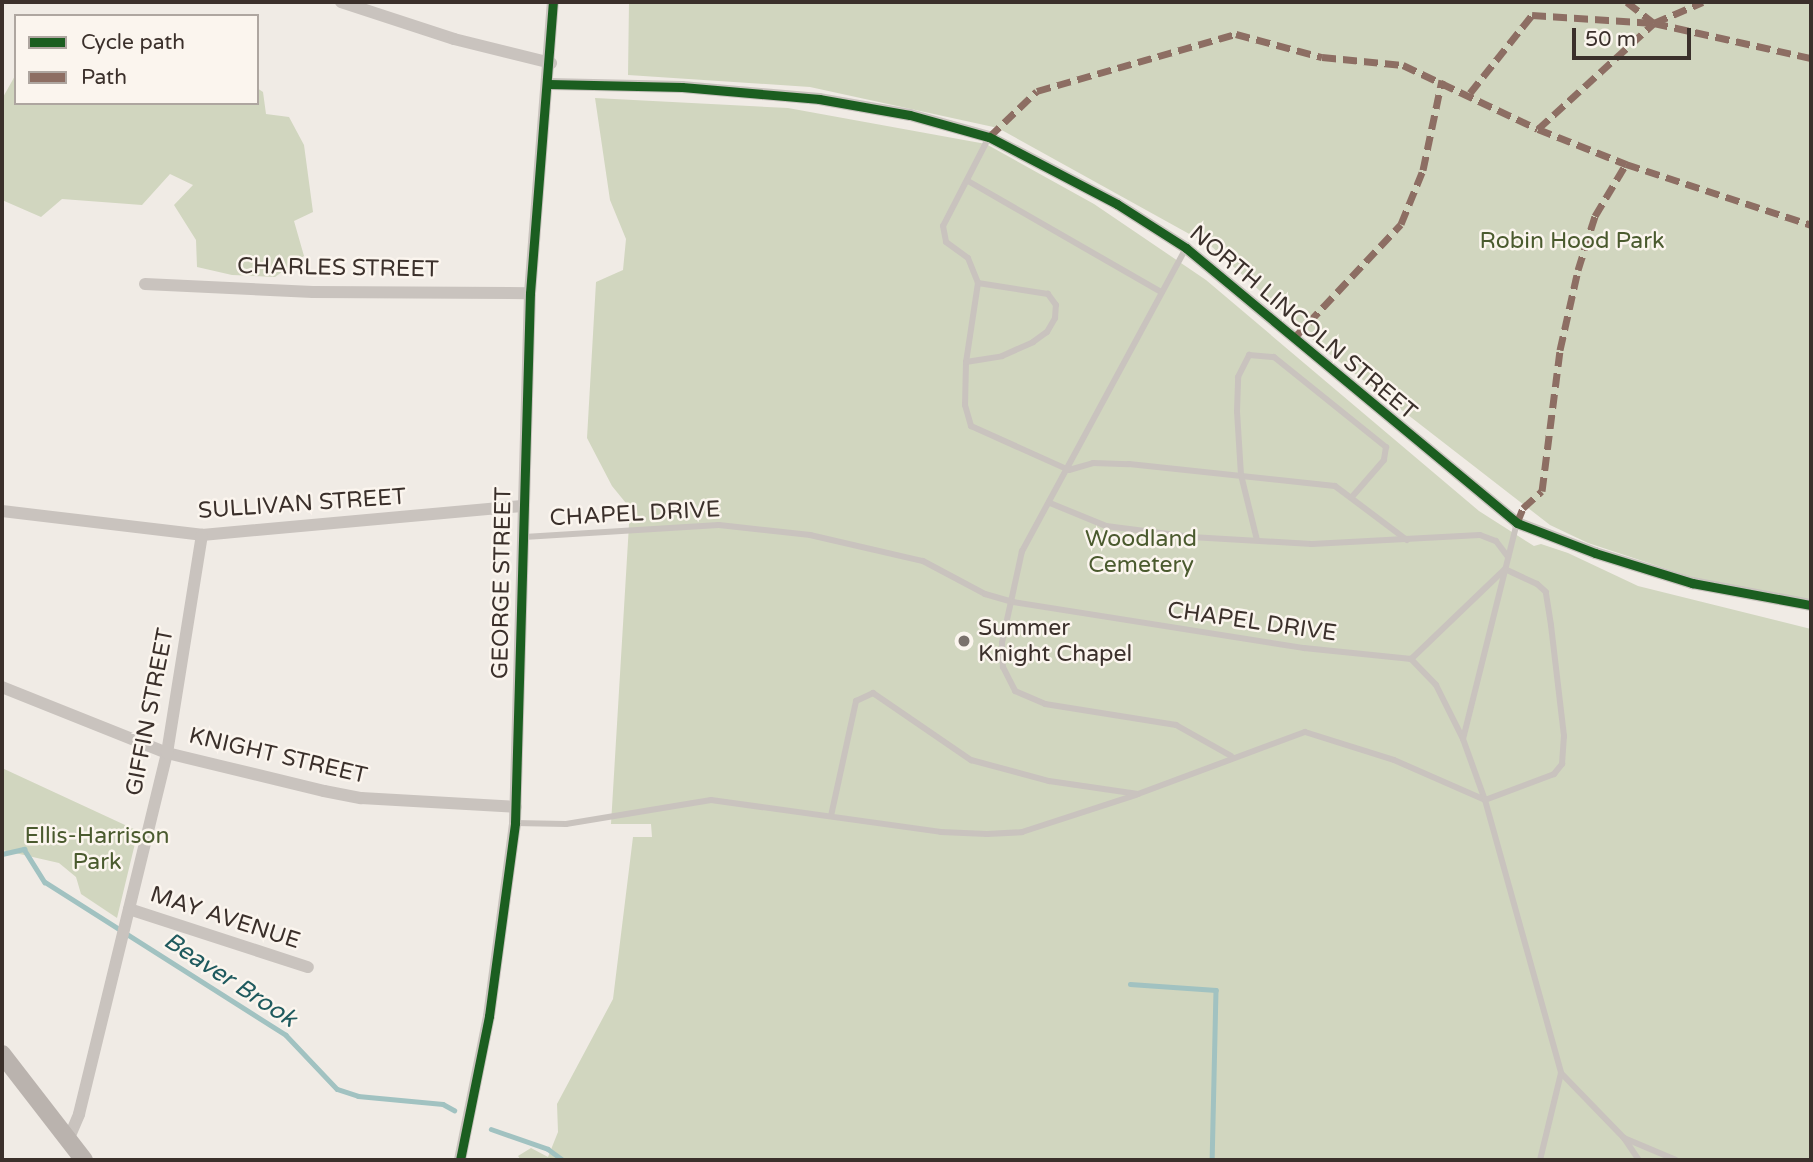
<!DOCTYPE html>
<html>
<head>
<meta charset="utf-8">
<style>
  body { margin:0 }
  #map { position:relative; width:1813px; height:1162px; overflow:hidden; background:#f0ebe5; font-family:"Varela Round",sans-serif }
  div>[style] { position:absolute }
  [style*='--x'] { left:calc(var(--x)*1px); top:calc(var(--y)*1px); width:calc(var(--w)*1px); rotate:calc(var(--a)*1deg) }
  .green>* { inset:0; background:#d1d6bf }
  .stream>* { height:4.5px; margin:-2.25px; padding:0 2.25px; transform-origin:2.25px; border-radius:2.25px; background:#a1c2c1 }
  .service>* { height:6px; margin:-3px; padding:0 3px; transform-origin:3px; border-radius:3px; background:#c9c3be }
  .minor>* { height:12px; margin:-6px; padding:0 6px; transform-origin:6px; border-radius:6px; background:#c9c3be }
  .secondary>* { height:18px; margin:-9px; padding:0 9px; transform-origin:9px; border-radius:9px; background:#bab3ae }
  .quiet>* { height:7px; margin-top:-3.5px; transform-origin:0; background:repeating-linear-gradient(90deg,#8d6e63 0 14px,transparent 0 21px) }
  .cycleway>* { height:9px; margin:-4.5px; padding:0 4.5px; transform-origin:4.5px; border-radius:4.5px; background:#1b5e20 }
  .dots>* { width:19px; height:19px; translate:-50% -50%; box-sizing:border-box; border:4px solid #fbf5ee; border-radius:50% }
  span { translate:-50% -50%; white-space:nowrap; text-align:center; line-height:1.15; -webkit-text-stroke:5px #fbf5ee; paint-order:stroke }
  .park-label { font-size:23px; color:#4a5a2e }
  .street-label { font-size:23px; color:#3b302b }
  .poi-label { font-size:23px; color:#3b302b }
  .left { translate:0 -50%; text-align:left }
  .water-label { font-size:24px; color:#1f5a5e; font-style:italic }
  .frame { position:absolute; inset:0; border:4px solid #3b302b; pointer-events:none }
  .legend { position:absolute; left:14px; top:14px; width:245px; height:91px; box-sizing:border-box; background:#fbf5ee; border:2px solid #aea6a0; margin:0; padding:9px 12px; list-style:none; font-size:21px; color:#3b302b }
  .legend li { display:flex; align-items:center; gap:14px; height:35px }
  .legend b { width:35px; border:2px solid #aea6a0 }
  .scale { position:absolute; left:1572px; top:28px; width:119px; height:32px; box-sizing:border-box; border:4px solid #3b302b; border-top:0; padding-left:9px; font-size:21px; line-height:24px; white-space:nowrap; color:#3b302b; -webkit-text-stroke:5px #fbf5ee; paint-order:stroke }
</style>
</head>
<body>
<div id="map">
  <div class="green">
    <i style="clip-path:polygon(629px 2px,1811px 2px,1811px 608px,1694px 578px,1588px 543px,1550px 525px,1323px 349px,1211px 246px,998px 128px,810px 87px,628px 75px)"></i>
    <i style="clip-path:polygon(16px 74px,16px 103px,257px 103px,257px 88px,263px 92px,266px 114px,289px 117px,304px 145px,313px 212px,294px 221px,304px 256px,275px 277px,232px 275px,197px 267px,196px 240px,174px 205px,193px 185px,170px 174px,142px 205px,62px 199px,41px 217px,2px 200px,2px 99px)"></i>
    <i style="clip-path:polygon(595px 98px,788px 108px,986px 144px,1094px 204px,1206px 280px,1479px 511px,1534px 546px,1541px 544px,1568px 553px,1638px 586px,1811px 629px,1811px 1160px,521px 1160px,518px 1156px,531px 1148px,548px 1157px,558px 1132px,557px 1104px,613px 999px,633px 837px,652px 837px,651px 824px,611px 824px,630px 508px,612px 486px,587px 438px,596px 282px,623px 270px,626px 239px,610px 200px)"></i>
    <i style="clip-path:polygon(2px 768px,138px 831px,117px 918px,81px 894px,76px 877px,59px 863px,2px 850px)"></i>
  </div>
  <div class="stream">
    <i style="--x:2;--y:854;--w:23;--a:-13"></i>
    <i style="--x:24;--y:849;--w:39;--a:58"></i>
    <i style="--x:45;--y:882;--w:285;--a:32.4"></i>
    <i style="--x:286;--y:1035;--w:74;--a:46.6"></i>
    <i style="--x:337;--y:1089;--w:22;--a:18"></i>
    <i style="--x:358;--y:1096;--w:85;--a:5.4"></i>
    <i style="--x:443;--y:1104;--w:13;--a:29"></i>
    <i style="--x:1130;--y:984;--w:86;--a:4"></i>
    <i style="--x:1216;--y:990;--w:170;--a:91.3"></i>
    <i style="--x:491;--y:1129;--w:60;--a:19.3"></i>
    <i style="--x:548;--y:1149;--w:19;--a:36"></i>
  </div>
  <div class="service">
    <i style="--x:989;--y:137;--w:100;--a:117.3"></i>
    <i style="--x:943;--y:226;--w:16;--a:79"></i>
    <i style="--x:946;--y:242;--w:27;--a:36"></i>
    <i style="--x:968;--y:258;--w:27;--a:68"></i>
    <i style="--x:978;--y:283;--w:80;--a:98.6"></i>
    <i style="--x:966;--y:362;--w:43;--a:91.3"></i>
    <i style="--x:965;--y:405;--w:22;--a:74"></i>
    <i style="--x:971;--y:426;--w:107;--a:24.2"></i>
    <i style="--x:1069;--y:470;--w:25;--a:-16"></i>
    <i style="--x:1093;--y:463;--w:36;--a:2"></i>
    <i style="--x:1129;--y:464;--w:207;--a:6.1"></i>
    <i style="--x:1335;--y:486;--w:90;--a:36.9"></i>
    <i style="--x:968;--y:181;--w:223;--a:29.9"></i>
    <i style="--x:1186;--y:248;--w:345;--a:118.4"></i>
    <i style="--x:1022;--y:551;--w:94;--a:102.3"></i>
    <i style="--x:1002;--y:643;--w:24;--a:88"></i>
    <i style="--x:1003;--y:667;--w:27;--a:63"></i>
    <i style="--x:1015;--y:691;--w:33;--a:23"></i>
    <i style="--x:1045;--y:704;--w:133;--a:9.1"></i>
    <i style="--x:1176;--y:725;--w:63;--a:29.4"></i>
    <i style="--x:966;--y:362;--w:36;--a:-9"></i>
    <i style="--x:1002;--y:356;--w:34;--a:-24"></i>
    <i style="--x:1033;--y:342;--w:17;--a:-36"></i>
    <i style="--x:1047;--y:332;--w:16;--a:-60"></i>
    <i style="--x:1055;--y:318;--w:13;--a:-86"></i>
    <i style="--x:1056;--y:305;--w:14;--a:-126"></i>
    <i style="--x:1048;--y:294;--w:71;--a:-171.1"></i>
    <i style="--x:1050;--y:503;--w:61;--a:22.3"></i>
    <i style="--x:1106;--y:526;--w:86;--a:7.4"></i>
    <i style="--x:1191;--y:537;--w:121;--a:3.3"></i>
    <i style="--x:1312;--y:544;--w:168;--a:-3.1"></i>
    <i style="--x:1480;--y:535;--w:17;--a:21"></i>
    <i style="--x:1496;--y:541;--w:20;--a:53"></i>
    <i style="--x:524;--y:537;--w:195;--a:-3.5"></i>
    <i style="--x:719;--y:525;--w:92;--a:6.3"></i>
    <i style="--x:810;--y:535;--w:116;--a:13"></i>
    <i style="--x:923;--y:561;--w:70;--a:28"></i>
    <i style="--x:985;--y:594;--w:29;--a:16"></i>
    <i style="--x:1013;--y:602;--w:295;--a:9"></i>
    <i style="--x:1304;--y:648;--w:108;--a:5.9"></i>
    <i style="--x:1411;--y:659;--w:36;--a:46"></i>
    <i style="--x:1436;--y:685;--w:60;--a:63.4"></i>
    <i style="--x:1463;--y:739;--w:65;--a:70.2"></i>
    <i style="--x:1485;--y:800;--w:283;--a:74.4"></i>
    <i style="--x:1561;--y:1073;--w:91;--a:45.9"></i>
    <i style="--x:1624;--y:1138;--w:27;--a:56"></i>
    <i style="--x:1257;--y:540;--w:67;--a:-103.8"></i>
    <i style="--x:1241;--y:475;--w:64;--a:-93.6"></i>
    <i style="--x:1237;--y:411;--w:34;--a:-88"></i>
    <i style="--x:1238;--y:377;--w:25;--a:-63"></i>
    <i style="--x:1249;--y:355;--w:25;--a:5"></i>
    <i style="--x:1274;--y:357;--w:144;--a:38.8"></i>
    <i style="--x:1386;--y:447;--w:13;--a:99"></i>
    <i style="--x:1384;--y:460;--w:49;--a:130.9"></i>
    <i style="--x:1463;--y:739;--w:223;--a:-76"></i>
    <i style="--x:831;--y:816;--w:118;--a:-77.7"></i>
    <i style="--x:856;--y:701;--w:19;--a:-25"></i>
    <i style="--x:873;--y:693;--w:119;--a:34.4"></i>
    <i style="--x:971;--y:760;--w:81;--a:15.1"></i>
    <i style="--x:1049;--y:781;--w:90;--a:8.3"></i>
    <i style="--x:1138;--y:794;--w:178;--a:-20.4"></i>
    <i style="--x:1305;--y:732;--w:93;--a:17.5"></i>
    <i style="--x:1394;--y:760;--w:99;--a:23.7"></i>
    <i style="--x:1485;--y:800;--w:74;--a:-20.6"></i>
    <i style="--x:1554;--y:774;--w:13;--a:-51"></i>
    <i style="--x:1562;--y:764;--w:28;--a:-86"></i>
    <i style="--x:1564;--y:736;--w:112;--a:-96.7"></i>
    <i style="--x:1551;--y:625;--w:33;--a:-99"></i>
    <i style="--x:1546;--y:592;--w:12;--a:-138"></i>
    <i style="--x:1537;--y:584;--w:35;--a:-155"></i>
    <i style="--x:1505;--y:569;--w:130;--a:136.2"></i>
    <i style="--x:515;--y:823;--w:51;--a:1.1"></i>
    <i style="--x:566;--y:824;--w:147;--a:-9.4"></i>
    <i style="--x:711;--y:800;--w:232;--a:7.9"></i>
    <i style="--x:941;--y:832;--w:46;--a:2.5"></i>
    <i style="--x:987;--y:834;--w:35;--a:-3"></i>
    <i style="--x:1022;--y:832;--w:120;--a:-18"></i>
    <i style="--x:1624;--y:1138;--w:56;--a:22.9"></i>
    <i style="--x:1540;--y:1160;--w:89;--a:-76.4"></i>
  </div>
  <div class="minor">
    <i style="--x:341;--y:2;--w:119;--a:18.1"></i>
    <i style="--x:454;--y:39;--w:100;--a:13.9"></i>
    <i style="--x:549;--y:84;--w:133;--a:1.3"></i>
    <i style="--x:682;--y:87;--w:138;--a:5"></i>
    <i style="--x:819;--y:99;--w:92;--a:10"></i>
    <i style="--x:910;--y:115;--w:82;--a:15.6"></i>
    <i style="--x:989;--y:137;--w:144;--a:27.6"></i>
    <i style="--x:1117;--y:204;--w:82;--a:32.5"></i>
    <i style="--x:1186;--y:248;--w:430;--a:39.7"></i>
    <i style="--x:1517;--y:523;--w:84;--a:21"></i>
    <i style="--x:1595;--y:553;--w:102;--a:17.2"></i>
    <i style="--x:1692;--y:583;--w:121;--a:10.5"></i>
    <i style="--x:145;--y:284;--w:168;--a:2.7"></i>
    <i style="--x:313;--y:292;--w:217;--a:0.3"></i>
    <i style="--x:2;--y:511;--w:201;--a:6.8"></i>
    <i style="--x:202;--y:535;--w:321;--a:-5.2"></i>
    <i style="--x:2;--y:687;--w:178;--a:21.8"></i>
    <i style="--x:167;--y:753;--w:162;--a:13.6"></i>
    <i style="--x:324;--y:791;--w:38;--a:11"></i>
    <i style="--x:361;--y:798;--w:155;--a:3.3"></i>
    <i style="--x:129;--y:909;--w:188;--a:18"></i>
    <i style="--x:69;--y:1138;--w:26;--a:-67"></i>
    <i style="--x:79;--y:1114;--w:372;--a:-76.3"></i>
    <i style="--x:167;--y:753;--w:221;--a:-80.9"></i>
    <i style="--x:460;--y:1160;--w:147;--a:-78.6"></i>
    <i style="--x:489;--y:1016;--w:195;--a:-82.3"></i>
    <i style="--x:515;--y:823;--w:530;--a:-88.38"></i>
    <i style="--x:530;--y:293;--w:292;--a:-85.5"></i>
  </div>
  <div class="secondary">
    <i style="--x:2;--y:1054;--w:134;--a:52.3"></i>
  </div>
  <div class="quiet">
    <i style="--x:1627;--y:2;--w:34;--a:38"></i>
    <i style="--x:1470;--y:93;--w:100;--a:-51.5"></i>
    <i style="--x:1532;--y:15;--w:122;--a:3.8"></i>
    <i style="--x:1654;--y:23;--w:161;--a:12.6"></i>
    <i style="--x:1538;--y:129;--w:157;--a:-42.4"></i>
    <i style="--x:1654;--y:23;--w:53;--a:-23.2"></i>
    <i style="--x:989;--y:137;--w:66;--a:-43.8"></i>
    <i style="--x:1037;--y:91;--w:207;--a:-16"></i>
    <i style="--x:1236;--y:34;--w:89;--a:15"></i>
    <i style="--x:1322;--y:57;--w:81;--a:5.6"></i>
    <i style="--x:1403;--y:65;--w:149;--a:25.4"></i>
    <i style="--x:1538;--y:129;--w:95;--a:21.7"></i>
    <i style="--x:1626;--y:164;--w:195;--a:18.2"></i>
    <i style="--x:1294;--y:338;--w:156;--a:-46.8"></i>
    <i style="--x:1401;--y:224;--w:58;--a:-67.8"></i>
    <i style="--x:1423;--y:170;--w:92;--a:-78.1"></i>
    <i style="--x:1517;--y:523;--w:16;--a:-68"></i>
    <i style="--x:1523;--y:508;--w:25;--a:-42"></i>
    <i style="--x:1542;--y:491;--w:142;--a:-82.7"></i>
    <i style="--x:1560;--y:350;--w:82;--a:-77.3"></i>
    <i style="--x:1578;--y:270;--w:57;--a:-72.5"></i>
    <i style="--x:1595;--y:216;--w:61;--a:-59.2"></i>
  </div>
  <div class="cycleway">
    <i style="--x:549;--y:84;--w:133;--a:1.3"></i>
    <i style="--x:682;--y:87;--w:138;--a:5"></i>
    <i style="--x:819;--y:99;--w:92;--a:10"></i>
    <i style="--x:910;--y:115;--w:82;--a:15.6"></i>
    <i style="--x:989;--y:137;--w:144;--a:27.6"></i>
    <i style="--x:1117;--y:204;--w:82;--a:32.5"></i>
    <i style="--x:1186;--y:248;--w:430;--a:39.7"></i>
    <i style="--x:1517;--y:523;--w:84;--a:21"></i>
    <i style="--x:1595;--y:553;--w:102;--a:17.2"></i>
    <i style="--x:1692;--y:583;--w:121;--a:10.5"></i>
    <i style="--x:460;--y:1160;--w:147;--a:-78.6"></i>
    <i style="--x:489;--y:1016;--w:195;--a:-82.3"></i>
    <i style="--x:515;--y:823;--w:530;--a:-88.38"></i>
    <i style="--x:530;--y:293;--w:292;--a:-85.5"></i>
  </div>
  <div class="dots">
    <i style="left:964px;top:641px;background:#7a716c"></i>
  </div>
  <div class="park-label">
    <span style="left:1572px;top:241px">Robin Hood Park</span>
    <span style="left:1141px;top:552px">Woodland<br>Cemetery</span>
    <span style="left:97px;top:849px">Ellis-Harrison<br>Park</span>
  </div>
  <div class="street-label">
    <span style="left:338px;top:268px;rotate:1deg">CHARLES STREET</span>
    <span style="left:1303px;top:323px;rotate:40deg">NORTH LINCOLN STREET</span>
    <span style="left:302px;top:504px;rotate:-4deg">SULLIVAN STREET</span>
    <span style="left:635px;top:514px;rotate:-3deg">CHAPEL DRIVE</span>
    <span style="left:502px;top:583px;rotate:-89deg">GEORGE STREET</span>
    <span style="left:1252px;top:622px;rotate:8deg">CHAPEL DRIVE</span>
    <span style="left:150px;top:712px;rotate:-79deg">GIFFIN STREET</span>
    <span style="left:278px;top:756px;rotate:13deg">KNIGHT STREET</span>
    <span style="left:225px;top:918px;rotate:18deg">MAY AVENUE</span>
  </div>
  <div class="poi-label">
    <span class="left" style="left:978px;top:641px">Summer<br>Knight Chapel</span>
  </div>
  <div class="water-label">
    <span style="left:230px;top:980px;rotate:33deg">Beaver Brook</span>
  </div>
  <div class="frame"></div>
  <ul class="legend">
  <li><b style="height:9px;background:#1b5e20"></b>Cycle path</li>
  <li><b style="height:9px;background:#8d6e63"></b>Path</li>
  </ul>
  <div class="scale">50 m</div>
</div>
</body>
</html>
